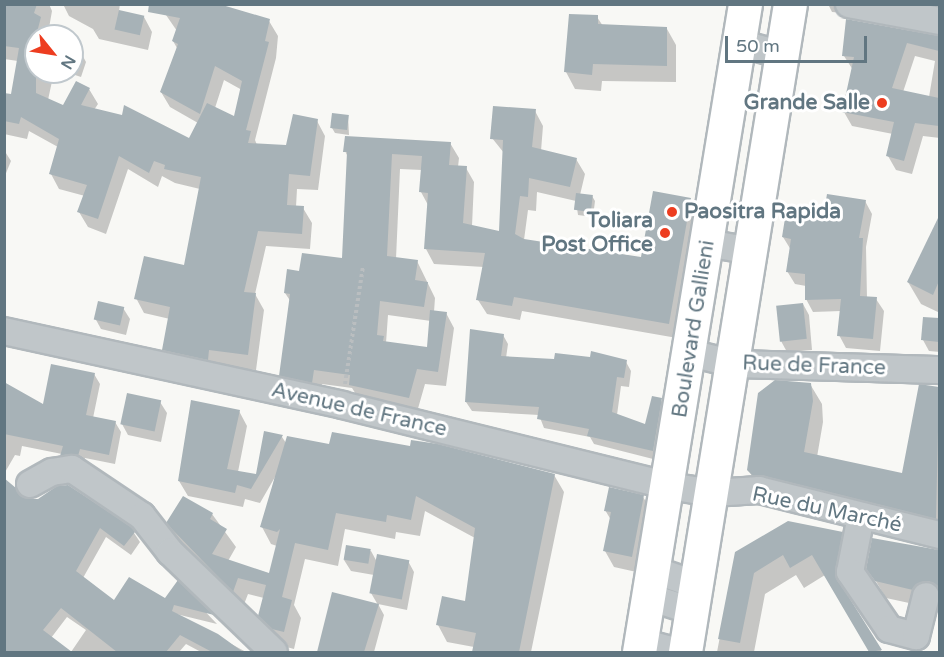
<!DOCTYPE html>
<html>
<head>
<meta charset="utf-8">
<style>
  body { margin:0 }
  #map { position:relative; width:944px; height:657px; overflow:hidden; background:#f8f8f5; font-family:"Varela Round",sans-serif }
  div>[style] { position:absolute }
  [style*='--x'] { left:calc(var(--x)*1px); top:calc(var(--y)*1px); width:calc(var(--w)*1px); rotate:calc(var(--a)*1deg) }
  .shadow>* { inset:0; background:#0003 }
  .building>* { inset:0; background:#a7b2b7; transform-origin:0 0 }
  .path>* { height:4px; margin-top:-2px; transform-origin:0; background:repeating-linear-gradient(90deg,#babec0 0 3px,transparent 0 6px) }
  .roads { filter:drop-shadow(2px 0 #b1b8bc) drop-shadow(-2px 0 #b1b8bc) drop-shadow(0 2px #b1b8bc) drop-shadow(0 -2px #b1b8bc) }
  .minor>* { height:26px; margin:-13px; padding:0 13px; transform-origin:13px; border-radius:13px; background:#c0c6c9 }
  .major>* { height:33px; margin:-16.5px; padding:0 16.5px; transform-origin:16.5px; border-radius:16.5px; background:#fff }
  .dots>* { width:16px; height:16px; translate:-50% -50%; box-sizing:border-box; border:3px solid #fff; border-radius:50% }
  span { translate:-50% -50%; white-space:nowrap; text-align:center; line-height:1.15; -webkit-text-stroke:6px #fff; paint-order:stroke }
  .poi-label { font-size:21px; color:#617681; font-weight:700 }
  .right { translate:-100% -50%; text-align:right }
  .left { translate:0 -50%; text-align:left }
  .street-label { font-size:21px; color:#617681 }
  .frame { position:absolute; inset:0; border:6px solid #617681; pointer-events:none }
  .north { position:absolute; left:24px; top:24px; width:60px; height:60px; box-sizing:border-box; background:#fff; border:2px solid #c0c8cd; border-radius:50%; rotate:120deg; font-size:16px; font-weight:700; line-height:24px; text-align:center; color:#617681 }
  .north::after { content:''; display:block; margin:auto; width:21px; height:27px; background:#ed3d20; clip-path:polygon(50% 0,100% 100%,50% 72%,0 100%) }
  .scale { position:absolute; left:725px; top:36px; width:142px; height:27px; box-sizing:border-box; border:3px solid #617681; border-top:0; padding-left:8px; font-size:18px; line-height:21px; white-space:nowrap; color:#617681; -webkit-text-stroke:4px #fff; paint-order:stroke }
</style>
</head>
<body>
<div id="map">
  <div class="shadow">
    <i style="clip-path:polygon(evenodd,18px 4px,49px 4px,52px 11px,49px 28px,45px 28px,48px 36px,36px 36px,36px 72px,54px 72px,48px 100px,64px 107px,89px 89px,98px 104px,94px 110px,189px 140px,198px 123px,170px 107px,161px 92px,177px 48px,173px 41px,177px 31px,166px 15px,269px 21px,278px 36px,276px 58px,255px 140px,257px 145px,287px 147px,317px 121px,325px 136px,318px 190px,297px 189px,296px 207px,303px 208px,312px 223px,310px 249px,266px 246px,255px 294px,264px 310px,256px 370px,172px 365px,164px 350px,170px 319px,144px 313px,136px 298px,185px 267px,200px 189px,175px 183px,162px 176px,158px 187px,128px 169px,106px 234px,88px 227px,79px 212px,85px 196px,59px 189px,51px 174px,58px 147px,29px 131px,27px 139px,4px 134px,4px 94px,12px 96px,18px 61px,4px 59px,4px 26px,18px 4px,224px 80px,242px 90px,235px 119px,215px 108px,224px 80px)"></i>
    <i style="clip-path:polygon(63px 4px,120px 4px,119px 11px,144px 17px,152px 32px,148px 50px,99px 39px,93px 29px,69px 16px)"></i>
    <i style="clip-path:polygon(828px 4px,851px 4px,843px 13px,832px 12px)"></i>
    <i style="clip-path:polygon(597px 17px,603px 26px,667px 29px,676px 45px,676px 82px,602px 81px,601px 91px,575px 89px,566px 72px)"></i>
    <i style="clip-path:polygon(evenodd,848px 21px,940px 36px,940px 138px,923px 136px,912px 174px,896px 170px,888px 156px,893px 134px,852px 126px,844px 112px,853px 70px,844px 56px,848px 21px,915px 56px,935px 61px,929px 97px,903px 92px,915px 56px)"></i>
    <i style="clip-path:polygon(72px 45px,78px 47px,86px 62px,81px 77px,66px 72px,72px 72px)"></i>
    <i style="clip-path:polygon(evenodd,535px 111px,543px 126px,541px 151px,576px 159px,585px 174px,580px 195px,592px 196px,595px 201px,593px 217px,578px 215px,576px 201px,537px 192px,536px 211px,528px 210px,524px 240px,642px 258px,690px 199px,699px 214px,677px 338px,522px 311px,520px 320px,487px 314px,478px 300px,484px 267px,434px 264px,426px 249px,428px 205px,421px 192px,422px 170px,400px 169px,396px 259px,417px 261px,435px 298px,434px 312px,446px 313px,454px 328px,446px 386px,425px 384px,417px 412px,359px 399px,352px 388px,322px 384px,320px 397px,289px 390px,280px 375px,291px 302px,285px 293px,301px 273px,343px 260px,348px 157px,345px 151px,450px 143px,459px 158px,458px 167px,466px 168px,474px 182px,472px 226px,500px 233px,504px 153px,492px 138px,535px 111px,388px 315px,431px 321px,428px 349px,386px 343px,388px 315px)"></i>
    <i style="clip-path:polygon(348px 116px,349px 135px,335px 133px,332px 128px)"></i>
    <i style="clip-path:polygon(4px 150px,11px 161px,4px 178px)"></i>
    <i style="clip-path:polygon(865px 201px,872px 214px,866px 247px,867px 298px,876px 299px,884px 311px,880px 351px,846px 348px,839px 335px,841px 311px,813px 312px,806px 299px,806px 286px,795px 284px,787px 271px,791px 250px,783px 237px)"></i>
    <i style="clip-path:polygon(940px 219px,940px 313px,921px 304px,908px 282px)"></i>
    <i style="clip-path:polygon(803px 304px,809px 315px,812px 350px,787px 352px,781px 341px)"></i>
    <i style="clip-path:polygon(123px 308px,130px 319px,126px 335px,101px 329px,95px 318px)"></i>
    <i style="clip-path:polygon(924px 319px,940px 320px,940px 352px,929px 351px,923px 340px)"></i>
    <i style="clip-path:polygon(503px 335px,508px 344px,506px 358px,626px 362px,631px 371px,629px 387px,621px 386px,617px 415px,646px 426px,661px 400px,666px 409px,657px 460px,594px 444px,590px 437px,544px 428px,539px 415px,472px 411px,466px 402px)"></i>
    <i style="clip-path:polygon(94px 374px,100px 384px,93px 418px,115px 422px,121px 432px,115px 464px,85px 458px,83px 465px,68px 465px,62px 454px,22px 446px,20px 456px,15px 455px,4px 474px,4px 389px,44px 406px)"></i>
    <i style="clip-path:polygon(810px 384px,822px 404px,823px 422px,817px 457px,904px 475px,920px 386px,940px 389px,940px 536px,760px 490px,748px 469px)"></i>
    <i style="clip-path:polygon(160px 402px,167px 413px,161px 442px,128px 435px,122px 424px)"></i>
    <i style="clip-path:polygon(239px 411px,247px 426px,238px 472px,257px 476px,266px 433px,282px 437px,286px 443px,554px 475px,564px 492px,531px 652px,473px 652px,474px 647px,447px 642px,438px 625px,466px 602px,475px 538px,425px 511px,420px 536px,396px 532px,395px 539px,345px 529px,338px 566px,305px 559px,294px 605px,301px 618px,294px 649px,283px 646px,260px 616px,264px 598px,248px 594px,243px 607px,178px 540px,168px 523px,212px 514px,236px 547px,228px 561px,270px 575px,277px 546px,271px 544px,262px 527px,275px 477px,260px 503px,245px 499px,243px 507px,188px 496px,179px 481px)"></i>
    <i style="clip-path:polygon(4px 482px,29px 500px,134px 533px,140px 542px,131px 555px,106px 537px,83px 578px,114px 602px,165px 600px,178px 583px,217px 624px,176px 614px,246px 652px,201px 652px,186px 644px,179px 652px,71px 652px,86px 630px,67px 617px,51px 638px,70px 652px,4px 652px)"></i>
    <i style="clip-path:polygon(643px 497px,653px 513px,641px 573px,614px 567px,605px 551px,611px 520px,605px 510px)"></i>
    <i style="clip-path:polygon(842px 534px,854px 554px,847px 596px,882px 652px,870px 652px,825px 575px,804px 588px,796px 575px,765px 594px,754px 652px,717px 652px,736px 553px)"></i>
    <i style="clip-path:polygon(940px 550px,940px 598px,931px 598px,923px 606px,886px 598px,868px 568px)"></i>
    <i style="clip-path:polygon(371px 551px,377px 562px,408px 561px,414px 572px,407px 610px,378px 604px,384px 615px,374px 652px,318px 652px,333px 594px,378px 605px,371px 593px,374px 575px,351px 571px,344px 560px)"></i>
  </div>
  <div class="building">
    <i style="clip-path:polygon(4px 4px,37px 4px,34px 13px,41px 17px,36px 36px,36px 93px,63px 105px,76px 81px,90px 88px,81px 105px,122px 115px,124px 105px,189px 138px,207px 103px,234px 116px,242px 81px,215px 66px,200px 114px,160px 92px,178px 44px,172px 41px,180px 18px,148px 12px,149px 4px,219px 4px,270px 19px,265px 41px,269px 42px,246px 130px,251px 131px,248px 143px,286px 145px,293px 114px,318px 119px,310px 176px,289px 174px,287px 205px,304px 206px,302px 234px,258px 231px,244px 292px,256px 293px,248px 355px,209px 350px,208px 360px,162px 350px,170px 307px,134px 299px,144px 256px,184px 265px,201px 177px,164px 169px,165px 165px,154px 161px,149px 173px,119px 156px,98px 219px,77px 212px,87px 185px,49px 174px,59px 139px,21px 117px,19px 124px,4px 121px,4px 93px,11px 94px,19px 48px,4px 46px)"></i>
    <i style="left:119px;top:10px;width:26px;height:20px;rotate:13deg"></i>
    <i style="clip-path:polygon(569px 14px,598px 15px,598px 24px,667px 27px,667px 66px,593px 64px,592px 75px,564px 72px)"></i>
    <i style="clip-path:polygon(846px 19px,939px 36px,939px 51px,907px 43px,892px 88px,939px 98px,939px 126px,915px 123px,904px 161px,886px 156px,894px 122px,842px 112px,854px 57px,842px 56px)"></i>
    <i style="clip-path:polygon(493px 106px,536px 109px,532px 147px,577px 158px,570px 187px,529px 178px,528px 197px,520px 196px,515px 234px,524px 239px,641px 257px,653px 191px,691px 198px,669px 324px,514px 297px,512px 306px,476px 300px,485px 253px,424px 249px,428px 193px,419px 192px,422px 156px,392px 154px,387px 256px,418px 260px,415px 280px,428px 282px,424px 307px,380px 301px,377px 335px,384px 336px,383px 341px,427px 347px,430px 310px,447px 312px,438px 372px,417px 369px,409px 398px,349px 385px,350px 375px,314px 370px,312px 383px,279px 376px,290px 294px,284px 293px,287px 269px,299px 271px,302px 253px,342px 258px,347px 152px,343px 152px,345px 136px,451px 142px,449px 165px,467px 166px,463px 223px,499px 231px,503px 140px,490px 139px)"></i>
    <i style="left:332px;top:113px;width:17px;height:15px;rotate:7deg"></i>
    <i style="left:576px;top:193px;width:17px;height:17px;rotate:7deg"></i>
    <i style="clip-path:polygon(827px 194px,866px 200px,859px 238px,863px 238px,860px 296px,877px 297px,873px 339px,837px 336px,841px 299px,805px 300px,805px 274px,786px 272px,791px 239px,782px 237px,786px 212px,823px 218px)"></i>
    <i style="clip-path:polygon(939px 216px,939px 281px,933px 295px,907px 282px)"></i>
    <i style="left:98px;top:301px;width:27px;height:19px;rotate:13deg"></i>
    <i style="left:803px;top:303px;width:36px;height:27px;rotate:84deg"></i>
    <i style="clip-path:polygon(923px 317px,939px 318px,939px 342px,921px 340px)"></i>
    <i style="clip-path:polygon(470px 329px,504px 334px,501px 356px,554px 359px,555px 353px,590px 357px,591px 351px,627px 360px,624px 378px,617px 377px,612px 412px,645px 424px,652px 396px,662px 398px,653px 451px,587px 436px,589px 429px,537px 419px,539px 407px,465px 402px)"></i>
    <i style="clip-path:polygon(51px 364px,95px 373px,86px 415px,116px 421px,109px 455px,80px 449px,78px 456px,60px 456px,63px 446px,4px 434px,4px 382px,43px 404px)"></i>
    <i style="clip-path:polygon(775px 380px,811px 383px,813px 401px,804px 452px,902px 473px,919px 384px,939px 387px,936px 519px,752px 475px,747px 470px,758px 393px)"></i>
    <i style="left:127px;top:393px;width:35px;height:32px;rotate:12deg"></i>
    <i style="clip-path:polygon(191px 400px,240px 410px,227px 469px,256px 474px,264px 431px,283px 435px,251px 489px,237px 485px,235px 493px,178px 481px)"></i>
    <i style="clip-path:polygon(332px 432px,410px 446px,411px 440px,438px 444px,555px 474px,519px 652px,472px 652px,476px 633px,436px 625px,442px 596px,465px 601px,475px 528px,416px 496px,411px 520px,387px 515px,386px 522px,336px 513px,328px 550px,295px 543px,282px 597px,292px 600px,284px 632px,272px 629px,258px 616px,266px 585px,238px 578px,233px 592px,166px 523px,183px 496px,213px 513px,210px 519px,227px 529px,212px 554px,269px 573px,280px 529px,277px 532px,260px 527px,287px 436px,329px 444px)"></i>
    <i style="clip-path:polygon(4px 478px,29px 499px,38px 499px,57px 486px,68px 485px,132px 527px,135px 532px,124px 546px,100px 528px,76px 571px,114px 600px,129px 577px,165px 598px,178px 580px,214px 615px,174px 605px,172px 611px,218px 634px,243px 652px,212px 652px,180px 635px,166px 652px,117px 652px,61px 608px,43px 630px,72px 652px,4px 652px)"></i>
    <i style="clip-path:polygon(609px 487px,644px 495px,632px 557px,603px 551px,611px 512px,604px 511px)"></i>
    <i style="clip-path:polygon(788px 521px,843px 532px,835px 575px,882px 650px,869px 652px,812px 555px,790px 568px,783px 555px,754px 573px,740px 643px,718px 639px,735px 552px)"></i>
    <i style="clip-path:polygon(872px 538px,939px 550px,938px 588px,929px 581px,921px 582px,913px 590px,875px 581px,866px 569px)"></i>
    <i style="left:346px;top:545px;width:25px;height:15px;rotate:9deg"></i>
    <i style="left:377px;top:554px;width:33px;height:40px;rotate:11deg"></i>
    <i style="clip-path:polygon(332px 592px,379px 604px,364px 652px,317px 652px)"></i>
  </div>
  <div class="path">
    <i style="--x:345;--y:384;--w:119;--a:-81.3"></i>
  </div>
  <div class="roads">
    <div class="minor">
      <i style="--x:849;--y:4;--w:93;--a:10.6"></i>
      <i style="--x:739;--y:43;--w:45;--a:15.6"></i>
      <i style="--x:707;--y:243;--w:45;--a:10.3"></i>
      <i style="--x:4;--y:331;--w:346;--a:12.3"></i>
      <i style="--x:342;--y:405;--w:337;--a:13.9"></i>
      <i style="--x:669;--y:486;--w:45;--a:9"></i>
      <i style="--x:713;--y:493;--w:46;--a:-3.7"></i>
      <i style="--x:759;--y:490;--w:187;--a:14"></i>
      <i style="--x:690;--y:353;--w:45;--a:14"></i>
      <i style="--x:734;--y:364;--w:206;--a:1.7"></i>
      <i style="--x:30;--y:484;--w:25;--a:-29"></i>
      <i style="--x:52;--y:472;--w:20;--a:-9"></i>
      <i style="--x:72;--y:469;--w:84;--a:33.9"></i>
      <i style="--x:142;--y:516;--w:46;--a:52.1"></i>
      <i style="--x:170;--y:552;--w:144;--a:43.9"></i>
      <i style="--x:861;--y:516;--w:57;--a:101.1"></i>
      <i style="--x:850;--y:572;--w:69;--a:55.6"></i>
      <i style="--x:889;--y:629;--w:28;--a:15"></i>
      <i style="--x:916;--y:636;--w:41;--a:-76"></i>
      <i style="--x:654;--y:570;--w:46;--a:19.2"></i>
      <i style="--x:649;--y:597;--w:45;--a:18"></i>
      <i style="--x:641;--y:642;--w:39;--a:15"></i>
    </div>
    <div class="major">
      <i style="--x:639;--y:652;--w:657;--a:-80.71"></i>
      <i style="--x:685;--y:652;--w:656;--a:-80.8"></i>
    </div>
  </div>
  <div class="dots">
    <i style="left:882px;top:103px;background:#ed3d20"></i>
    <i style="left:672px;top:212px;background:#ed3d20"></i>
    <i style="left:665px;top:233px;background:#ed3d20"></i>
  </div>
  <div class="poi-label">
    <span class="right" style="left:870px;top:103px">Grande Salle</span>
    <span class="left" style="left:684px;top:212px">Paositra Rapida</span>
    <span class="right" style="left:653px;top:233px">Toliara<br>Post Office</span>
  </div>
  <div class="street-label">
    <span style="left:694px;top:329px;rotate:-81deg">Boulevard Gallieni</span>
    <span style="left:814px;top:366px;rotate:2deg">Rue de France</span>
    <span style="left:359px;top:410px;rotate:13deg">Avenue de France</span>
    <span style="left:827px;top:510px;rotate:12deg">Rue du Marché</span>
  </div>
  <div class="frame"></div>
  <div class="north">N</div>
  <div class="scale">50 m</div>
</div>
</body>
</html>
